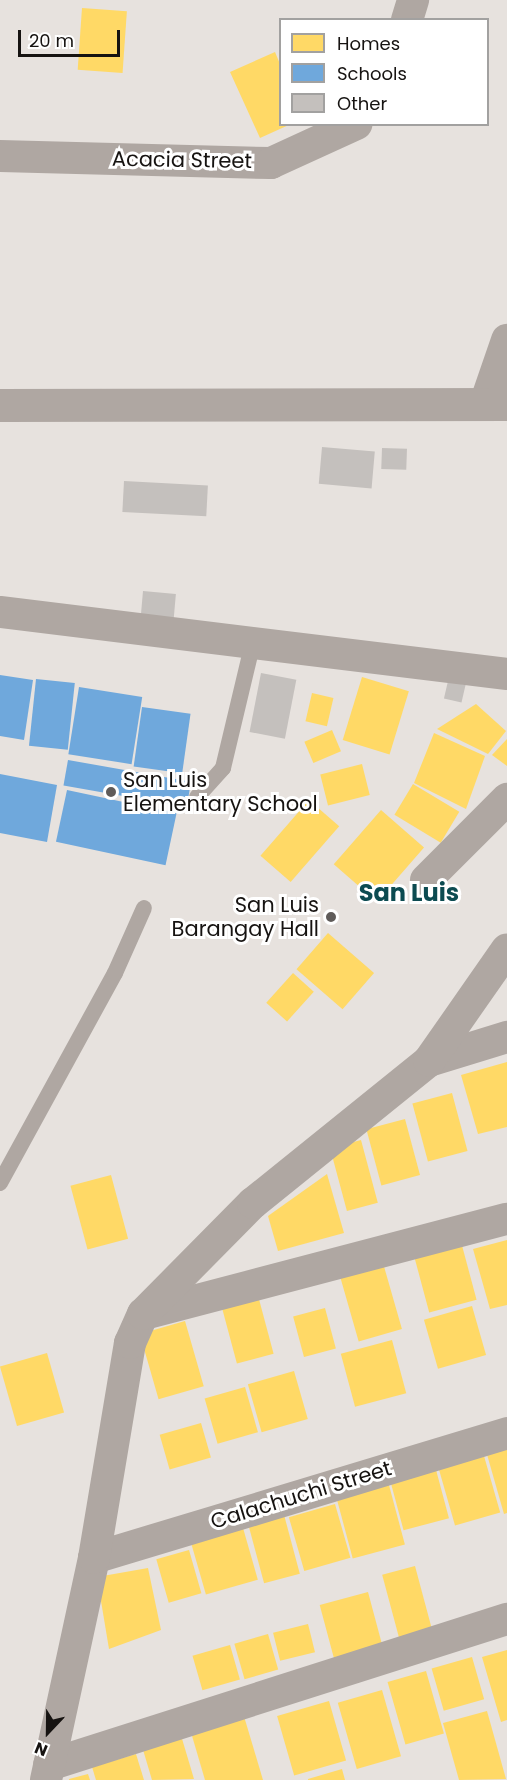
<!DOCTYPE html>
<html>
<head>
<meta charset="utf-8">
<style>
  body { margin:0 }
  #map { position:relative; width:507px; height:1780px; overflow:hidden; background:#e7e2de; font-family:Poppins,sans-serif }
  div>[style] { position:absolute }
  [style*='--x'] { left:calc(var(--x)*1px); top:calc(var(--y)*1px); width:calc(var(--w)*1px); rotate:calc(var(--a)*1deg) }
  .homes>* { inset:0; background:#ffd966; transform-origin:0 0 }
  .schools>* { inset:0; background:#6fa8dc; transform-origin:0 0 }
  .building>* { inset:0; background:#c4c0bd; transform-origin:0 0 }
  .service>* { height:16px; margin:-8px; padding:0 8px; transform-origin:8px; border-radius:8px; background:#afa7a2 }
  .minor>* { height:32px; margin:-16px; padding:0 16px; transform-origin:16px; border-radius:16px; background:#afa7a2 }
  .tertiary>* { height:33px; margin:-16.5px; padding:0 16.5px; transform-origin:16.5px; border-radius:16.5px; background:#afa7a2 }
  .dots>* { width:16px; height:16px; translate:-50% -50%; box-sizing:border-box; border:3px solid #fff; border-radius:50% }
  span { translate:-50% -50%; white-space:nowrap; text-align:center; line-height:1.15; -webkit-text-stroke:6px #fff; paint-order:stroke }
  .street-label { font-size:21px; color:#161311 }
  .poi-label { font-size:21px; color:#161311 }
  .left { translate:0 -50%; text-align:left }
  .right { translate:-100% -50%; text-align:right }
  .quarter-label { font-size:24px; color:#0c4b51; font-weight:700 }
  .legend { position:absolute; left:279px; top:18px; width:210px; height:108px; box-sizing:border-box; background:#fff; border:2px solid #a2a1a0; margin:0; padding:8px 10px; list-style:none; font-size:18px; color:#161311 }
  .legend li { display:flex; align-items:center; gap:12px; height:30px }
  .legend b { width:30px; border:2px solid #a2a1a0 }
  .north { position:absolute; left:18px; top:1702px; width:60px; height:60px; -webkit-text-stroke:4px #fff; paint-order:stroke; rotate:202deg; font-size:16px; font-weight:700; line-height:24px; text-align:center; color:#161311 }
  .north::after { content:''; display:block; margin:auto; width:21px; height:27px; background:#161311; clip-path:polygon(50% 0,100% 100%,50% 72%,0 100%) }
  .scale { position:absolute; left:18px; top:30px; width:102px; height:27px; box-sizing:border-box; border:3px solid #161311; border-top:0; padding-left:8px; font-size:18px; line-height:21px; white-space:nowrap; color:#161311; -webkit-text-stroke:4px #fff; paint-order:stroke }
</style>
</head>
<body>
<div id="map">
  <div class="homes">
    <i style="left:82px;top:8px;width:45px;height:62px;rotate:4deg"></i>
    <i style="clip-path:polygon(275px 52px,280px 64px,280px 124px,291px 124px,260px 138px,230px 72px)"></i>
    <i style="left:362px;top:677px;width:49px;height:66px;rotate:17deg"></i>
    <i style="left:312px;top:693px;width:22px;height:29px;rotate:13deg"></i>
    <i style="clip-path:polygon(476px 704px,506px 731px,488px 754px,437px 729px)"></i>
    <i style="left:332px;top:730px;width:23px;height:30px;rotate:67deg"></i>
    <i style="clip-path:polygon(434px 733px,485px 756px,466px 809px,414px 783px)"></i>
    <i style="clip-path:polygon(507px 739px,507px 766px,492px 755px)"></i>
    <i style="left:362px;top:764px;width:32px;height:43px;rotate:76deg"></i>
    <i style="left:413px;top:784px;width:54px;height:36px;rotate:31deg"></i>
    <i style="left:309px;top:800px;width:40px;height:74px;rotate:41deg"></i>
    <i style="left:381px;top:810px;width:57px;height:72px;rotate:41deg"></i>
    <i style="left:328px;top:933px;width:61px;height:48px;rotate:41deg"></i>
    <i style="left:293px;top:973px;width:28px;height:40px;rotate:42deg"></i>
    <i style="clip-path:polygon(507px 1062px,507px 1127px,478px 1134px,461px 1075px)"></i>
    <i style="left:452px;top:1093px;width:60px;height:41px;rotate:75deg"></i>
    <i style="left:405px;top:1119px;width:58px;height:40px;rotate:75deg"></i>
    <i style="left:361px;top:1140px;width:65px;height:32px;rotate:75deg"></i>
    <i style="clip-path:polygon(327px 1174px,344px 1233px,278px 1251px,268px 1216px)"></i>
    <i style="left:111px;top:1175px;width:66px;height:42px;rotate:75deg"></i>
    <i style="left:460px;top:1238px;width:64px;height:49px;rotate:75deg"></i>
    <i style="clip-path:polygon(507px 1240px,507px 1305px,490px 1309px,473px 1249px)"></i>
    <i style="left:381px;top:1256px;width:76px;height:45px;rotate:74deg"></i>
    <i style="left:256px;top:1288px;width:68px;height:38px;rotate:75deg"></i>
    <i style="left:472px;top:1306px;width:51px;height:50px;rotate:74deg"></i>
    <i style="left:325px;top:1308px;width:42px;height:33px;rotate:75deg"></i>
    <i style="left:185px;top:1321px;width:68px;height:47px;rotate:74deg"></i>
    <i style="left:392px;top:1340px;width:55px;height:53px;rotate:75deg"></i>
    <i style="left:47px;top:1353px;width:62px;height:49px;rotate:74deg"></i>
    <i style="left:294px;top:1371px;width:50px;height:48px;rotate:74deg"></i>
    <i style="left:245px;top:1387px;width:47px;height:42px;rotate:74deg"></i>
    <i style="left:201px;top:1423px;width:36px;height:43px;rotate:74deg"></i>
    <i style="clip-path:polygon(507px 1438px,507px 1513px,504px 1514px,484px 1444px)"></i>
    <i style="left:482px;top:1449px;width:66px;height:47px;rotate:74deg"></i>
    <i style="left:435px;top:1466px;width:54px;height:47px;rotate:75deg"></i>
    <i style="left:386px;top:1474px;width:73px;height:54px;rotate:75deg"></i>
    <i style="left:335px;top:1504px;width:56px;height:48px;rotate:74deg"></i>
    <i style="left:283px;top:1511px;width:65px;height:37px;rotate:75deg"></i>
    <i style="left:241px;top:1521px;width:61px;height:54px;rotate:74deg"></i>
    <i style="left:189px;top:1550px;width:45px;height:34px;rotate:74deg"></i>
    <i style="left:415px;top:1566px;width:72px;height:34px;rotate:75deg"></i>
    <i style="clip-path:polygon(148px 1568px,161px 1630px,109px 1649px,97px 1577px)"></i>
    <i style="left:368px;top:1592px;width:60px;height:50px;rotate:75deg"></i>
    <i style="left:308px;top:1624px;width:29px;height:36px;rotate:76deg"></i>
    <i style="left:268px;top:1634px;width:37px;height:35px;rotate:74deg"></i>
    <i style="left:230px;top:1645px;width:36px;height:39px;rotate:74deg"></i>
    <i style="clip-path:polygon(507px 1650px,507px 1720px,501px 1722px,482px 1657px)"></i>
    <i style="left:472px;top:1657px;width:44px;height:42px;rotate:74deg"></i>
    <i style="left:426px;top:1671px;width:65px;height:40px;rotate:74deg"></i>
    <i style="left:382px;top:1690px;width:69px;height:46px;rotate:74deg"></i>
    <i style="left:329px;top:1701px;width:62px;height:54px;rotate:74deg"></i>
    <i style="clip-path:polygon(487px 1711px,506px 1779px,459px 1780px,443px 1723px)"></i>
    <i style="clip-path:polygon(243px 1713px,263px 1780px,205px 1780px,190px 1729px)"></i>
    <i style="clip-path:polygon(180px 1732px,194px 1779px,152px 1780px,141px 1743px)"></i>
    <i style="clip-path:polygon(136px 1754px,144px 1780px,96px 1780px,92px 1767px)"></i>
    <i style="clip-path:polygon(342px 1769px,345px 1780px,308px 1780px,308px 1779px)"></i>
    <i style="clip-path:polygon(88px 1774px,90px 1780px,69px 1780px,69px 1779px)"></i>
  </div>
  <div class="schools">
    <i style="clip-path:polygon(0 675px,33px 680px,24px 740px,0 736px)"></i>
    <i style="left:36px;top:679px;width:39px;height:67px;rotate:6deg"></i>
    <i style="left:79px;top:687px;width:64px;height:68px;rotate:9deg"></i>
    <i style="left:142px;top:707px;width:49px;height:60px;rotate:8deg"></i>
    <i style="left:68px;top:760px;width:125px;height:26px;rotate:10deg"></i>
    <i style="clip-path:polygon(0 774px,57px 785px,47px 842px,0 833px)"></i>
    <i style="left:67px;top:790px;width:112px;height:53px;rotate:12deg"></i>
  </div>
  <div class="building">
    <i style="left:322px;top:447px;width:53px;height:37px;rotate:5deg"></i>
    <i style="left:382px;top:448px;width:25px;height:21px;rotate:2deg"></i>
    <i style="left:124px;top:481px;width:84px;height:31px;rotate:3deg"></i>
    <i style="left:143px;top:591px;width:33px;height:28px;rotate:5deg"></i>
    <i style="left:261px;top:673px;width:36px;height:60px;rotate:11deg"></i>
    <i style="left:448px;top:681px;width:18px;height:18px;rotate:13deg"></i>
  </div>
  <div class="service">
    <i style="--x:197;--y:797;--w:39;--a:-48"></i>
    <i style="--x:223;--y:768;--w:130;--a:-76.6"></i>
    <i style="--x:0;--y:1183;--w:239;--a:-61.3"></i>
    <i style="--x:115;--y:973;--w:71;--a:-66"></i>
  </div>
  <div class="minor">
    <i style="--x:407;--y:20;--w:21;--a:-73"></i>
    <i style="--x:0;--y:156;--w:271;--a:1.5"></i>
    <i style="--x:271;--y:163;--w:94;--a:-24.6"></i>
    <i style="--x:485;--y:404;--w:68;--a:-71"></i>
    <i style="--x:0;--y:612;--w:511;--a:6.97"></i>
    <i style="--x:426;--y:880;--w:115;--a:-45"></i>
    <i style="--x:429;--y:1061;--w:82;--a:-17.1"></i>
    <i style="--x:144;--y:1314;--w:375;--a:-14.7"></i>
    <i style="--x:94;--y:1558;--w:432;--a:-16.8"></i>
    <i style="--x:49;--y:1765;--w:481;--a:-17.7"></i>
    <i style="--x:46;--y:1780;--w:227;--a:-77.8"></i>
    <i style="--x:94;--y:1558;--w:218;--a:-80.5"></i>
    <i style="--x:130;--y:1343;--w:32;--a:-66"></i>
    <i style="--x:143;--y:1314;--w:156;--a:-45.3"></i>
    <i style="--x:253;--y:1203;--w:226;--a:-38.9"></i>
    <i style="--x:429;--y:1061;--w:136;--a:-55.1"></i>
  </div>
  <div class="tertiary">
    <i style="--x:0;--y:405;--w:507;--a:-0.11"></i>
  </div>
  <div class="dots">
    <i style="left:111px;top:792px;background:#5f5b59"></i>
    <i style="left:331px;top:917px;background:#5f5b59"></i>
  </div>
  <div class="street-label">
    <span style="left:182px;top:160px;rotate:1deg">Acacia Street</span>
    <span style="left:301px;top:1495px;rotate:-17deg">Calachuchi Street</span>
  </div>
  <div class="poi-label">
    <span class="left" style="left:123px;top:792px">San Luis<br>Elementary School</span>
    <span class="right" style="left:319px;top:917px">San Luis<br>Barangay Hall</span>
  </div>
  <div class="quarter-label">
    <span style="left:409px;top:893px">San Luis</span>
  </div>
  <ul class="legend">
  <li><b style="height:16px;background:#ffd966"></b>Homes</li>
  <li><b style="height:16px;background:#6fa8dc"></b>Schools</li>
  <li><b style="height:16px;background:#c4c0bd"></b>Other</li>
  </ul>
  <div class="north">N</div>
  <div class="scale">20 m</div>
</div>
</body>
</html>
